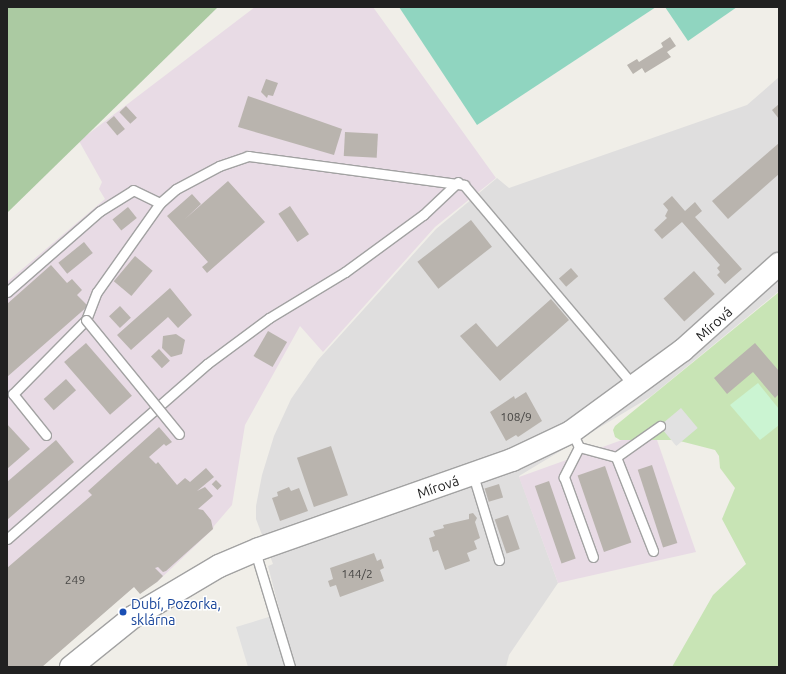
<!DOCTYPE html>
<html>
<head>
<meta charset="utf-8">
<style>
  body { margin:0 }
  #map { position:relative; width:786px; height:674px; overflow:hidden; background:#f0eee8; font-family:Ubuntu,sans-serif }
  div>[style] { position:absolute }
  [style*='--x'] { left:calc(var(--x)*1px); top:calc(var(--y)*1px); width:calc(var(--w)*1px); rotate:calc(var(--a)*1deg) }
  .residential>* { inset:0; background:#dfdede }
  .industrial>* { inset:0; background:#e8dbe5 }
  .grass>* { inset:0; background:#c8e4b5 }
  .forest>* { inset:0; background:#abcaa2 }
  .park>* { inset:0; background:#cbf4d2 }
  .pitch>* { inset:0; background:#90d5c0 }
  .parking>* { inset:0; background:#e1e1e1; transform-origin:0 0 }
  .building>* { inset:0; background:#b9b4ae; transform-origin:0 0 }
  .roads { filter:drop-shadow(1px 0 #a2a2a2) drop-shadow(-1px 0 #a2a2a2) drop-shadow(0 1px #a2a2a2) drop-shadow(0 -1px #a2a2a2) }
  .service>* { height:9px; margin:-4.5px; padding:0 4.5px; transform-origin:4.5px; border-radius:4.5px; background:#fff }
  .tertiary>* { height:22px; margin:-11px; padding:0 11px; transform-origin:11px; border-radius:11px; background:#fff }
  .bridges { filter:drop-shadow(1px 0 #a2a2a2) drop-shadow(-1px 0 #a2a2a2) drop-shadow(0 1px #a2a2a2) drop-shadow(0 -1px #a2a2a2) }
  .service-bridge>* { height:9px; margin:-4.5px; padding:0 4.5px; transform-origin:4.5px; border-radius:4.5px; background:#fff }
  .dots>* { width:11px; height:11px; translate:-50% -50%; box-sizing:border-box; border:2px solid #fff; border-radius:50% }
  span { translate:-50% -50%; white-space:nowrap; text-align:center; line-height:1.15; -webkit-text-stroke:3px #fff; paint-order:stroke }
  .number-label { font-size:12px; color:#474644 }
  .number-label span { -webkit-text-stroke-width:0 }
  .street-label { font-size:14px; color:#212121 }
  .transit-label { font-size:14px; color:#164399 }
  .left { translate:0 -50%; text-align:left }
  .frame { position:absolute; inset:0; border:8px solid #212121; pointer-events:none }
</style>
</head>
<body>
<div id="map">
  <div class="residential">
    <i style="clip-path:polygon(779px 77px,779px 291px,650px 397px,519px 476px,558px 583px,509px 655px,506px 667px,294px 667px,268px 566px,273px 564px,256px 519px,256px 506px,262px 475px,274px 436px,291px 399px,318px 360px,436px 229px,497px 178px,509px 188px,747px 105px)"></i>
  </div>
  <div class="industrial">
    <i style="clip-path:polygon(255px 7px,373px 7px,496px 178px,435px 227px,323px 352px,300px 326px,245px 425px,232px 505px,214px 526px,213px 529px,157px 582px,134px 587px,7px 667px,7px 282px,105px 199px,99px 189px,102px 182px,79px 141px)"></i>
    <i style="clip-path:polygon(622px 440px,657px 440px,696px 552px,558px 583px,519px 477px)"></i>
  </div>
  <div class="grass">
    <i style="clip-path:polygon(779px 292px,779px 667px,672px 667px,713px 595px,746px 564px,722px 519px,735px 488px,720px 468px,719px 456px,715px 450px,676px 440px,620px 440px,615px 437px,613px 430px,615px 426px)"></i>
  </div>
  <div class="forest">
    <i style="clip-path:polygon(7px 7px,218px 7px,7px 213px)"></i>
  </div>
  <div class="park">
    <i style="clip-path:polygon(758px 383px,779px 409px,779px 425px,760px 440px,730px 405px)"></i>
  </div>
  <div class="pitch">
    <i style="clip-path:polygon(399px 7px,656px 7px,477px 125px)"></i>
    <i style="clip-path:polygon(665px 7px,737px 7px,688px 41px)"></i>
  </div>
  <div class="parking">
    <i style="left:681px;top:408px;width:26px;height:28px;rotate:50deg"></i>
    <i style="clip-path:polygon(272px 616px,285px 667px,248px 667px,236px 627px)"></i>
  </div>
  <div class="building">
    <i style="clip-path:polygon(670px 37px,676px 46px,667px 52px,671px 57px,645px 73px,642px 68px,633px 74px,627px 65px,637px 59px,639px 62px,663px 47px,661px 43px)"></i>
    <i style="clip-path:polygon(266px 79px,278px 83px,273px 96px,268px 95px,267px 98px,261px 92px)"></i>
    <i style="clip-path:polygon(248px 96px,342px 129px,334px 155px,238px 127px)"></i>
    <i style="clip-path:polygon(779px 104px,779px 119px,772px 110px)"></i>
    <i style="left:126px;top:106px;width:16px;height:9px;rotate:47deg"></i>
    <i style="left:114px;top:116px;width:17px;height:10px;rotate:50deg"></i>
    <i style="left:345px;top:132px;width:33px;height:24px;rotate:3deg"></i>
    <i style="clip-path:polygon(779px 143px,779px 174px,728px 219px,712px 201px)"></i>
    <i style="clip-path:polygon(228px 181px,265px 222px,207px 273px,202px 267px,208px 262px,167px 216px,192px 194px,201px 204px,185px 219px)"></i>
    <i style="clip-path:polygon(672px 196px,685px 211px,695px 202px,702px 211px,695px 217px,742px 269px,725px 284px,717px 275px,720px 272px,717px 268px,720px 265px,682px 222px,662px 239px,654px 230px,667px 218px,665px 216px,668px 210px,663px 204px)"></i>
    <i style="left:290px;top:206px;width:34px;height:14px;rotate:56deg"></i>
    <i style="left:128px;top:207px;width:14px;height:20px;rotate:51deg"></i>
    <i style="left:471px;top:220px;width:34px;height:68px;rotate:52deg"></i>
    <i style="left:84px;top:242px;width:14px;height:33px;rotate:51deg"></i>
    <i style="left:135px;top:256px;width:23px;height:33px;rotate:40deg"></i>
    <i style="clip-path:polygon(51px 265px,67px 283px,72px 279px,82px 290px,77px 295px,88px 306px,7px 377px,7px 304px)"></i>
    <i style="left:571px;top:268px;width:11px;height:16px;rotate:49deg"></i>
    <i style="left:694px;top:271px;width:31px;height:41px;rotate:48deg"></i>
    <i style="clip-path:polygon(170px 288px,192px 315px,178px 328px,168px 317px,131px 350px,117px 335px)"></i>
    <i style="clip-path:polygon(551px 299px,569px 320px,500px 381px,460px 336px,476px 323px,497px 347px)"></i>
    <i style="left:120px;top:306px;width:16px;height:15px;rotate:47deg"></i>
    <i style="left:268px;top:331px;width:22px;height:29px;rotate:30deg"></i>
    <i style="clip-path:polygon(176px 334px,185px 340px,182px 354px,171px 357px,162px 348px,163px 336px)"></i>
    <i style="left:86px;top:343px;width:70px;height:29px;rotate:49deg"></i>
    <i style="clip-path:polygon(755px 343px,779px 371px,779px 394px,775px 398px,753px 372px,727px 394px,714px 378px)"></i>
    <i style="left:159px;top:349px;width:16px;height:11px;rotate:47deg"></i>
    <i style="left:66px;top:379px;width:15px;height:30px;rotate:48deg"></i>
    <i style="clip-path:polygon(526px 392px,542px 421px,518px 437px,516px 435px,506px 441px,490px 412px,514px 396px,515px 399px)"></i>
    <i style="clip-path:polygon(7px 424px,30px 449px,7px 469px)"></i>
    <i style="clip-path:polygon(159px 427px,172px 442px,166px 446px,164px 444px,149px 457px,156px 464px,158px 462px,177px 485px,185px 478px,190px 482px,206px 468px,214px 477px,197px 491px,205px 487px,213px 496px,198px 509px,203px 510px,211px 520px,213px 529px,166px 571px,163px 572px,158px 567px,155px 568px,163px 576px,157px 582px,140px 594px,134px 587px,42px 667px,7px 667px,7px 568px,92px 495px,88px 491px)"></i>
    <i style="clip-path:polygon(56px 440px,74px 462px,7px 520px,7px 482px)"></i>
    <i style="left:331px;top:446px;width:52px;height:36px;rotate:71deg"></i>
    <i style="left:652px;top:465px;width:82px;height:15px;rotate:72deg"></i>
    <i style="left:605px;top:466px;width:81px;height:29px;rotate:71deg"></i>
    <i style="left:216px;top:480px;width:8px;height:6px;rotate:45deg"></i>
    <i style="left:549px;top:481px;width:82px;height:15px;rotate:71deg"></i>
    <i style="left:499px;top:484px;width:14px;height:15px;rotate:73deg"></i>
    <i style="clip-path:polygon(289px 487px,291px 491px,299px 488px,308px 511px,280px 521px,272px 498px,278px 496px,277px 492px)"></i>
    <i style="clip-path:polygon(473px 513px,477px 518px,475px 522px,480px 538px,474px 541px,477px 549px,467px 553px,470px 561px,445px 570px,438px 550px,433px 552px,429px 538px,435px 536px,433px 531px,444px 528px,443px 525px,469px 519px,469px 514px)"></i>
    <i style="left:508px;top:515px;width:36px;height:14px;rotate:71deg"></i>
    <i style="clip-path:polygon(374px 553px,377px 561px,381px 559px,384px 568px,380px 570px,384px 581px,340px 597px,336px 585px,330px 587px,328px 581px,333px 579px,330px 568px)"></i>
  </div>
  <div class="roads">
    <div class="service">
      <i style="--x:7;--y:292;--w:123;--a:-41.1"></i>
      <i style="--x:100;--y:211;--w:39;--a:-32"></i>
      <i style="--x:133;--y:190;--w:30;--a:26"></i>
      <i style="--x:572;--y:432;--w:17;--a:65"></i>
      <i style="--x:579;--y:447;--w:38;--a:15"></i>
      <i style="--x:616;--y:457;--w:101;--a:68.5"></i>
      <i style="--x:46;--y:435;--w:53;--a:-128.8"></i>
      <i style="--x:13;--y:394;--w:104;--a:-45.4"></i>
      <i style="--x:86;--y:320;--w:30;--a:-69"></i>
      <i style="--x:97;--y:292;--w:109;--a:-54.7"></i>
      <i style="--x:160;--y:203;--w:21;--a:-41"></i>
      <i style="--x:176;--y:189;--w:49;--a:-28.1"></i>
      <i style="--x:219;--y:166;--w:31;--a:-19"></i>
      <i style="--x:248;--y:156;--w:218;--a:7.6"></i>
      <i style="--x:464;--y:185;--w:263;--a:49.8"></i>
      <i style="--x:579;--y:447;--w:34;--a:117"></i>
      <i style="--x:564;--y:477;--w:85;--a:70.1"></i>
      <i style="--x:616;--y:457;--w:54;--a:-35.2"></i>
      <i style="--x:473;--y:475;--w:89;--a:73"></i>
      <i style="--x:7;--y:539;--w:266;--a:-41.2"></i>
      <i style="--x:207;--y:364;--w:77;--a:-36.6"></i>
      <i style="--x:269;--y:318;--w:89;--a:-31.2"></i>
      <i style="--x:345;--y:272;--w:97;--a:-36.2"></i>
      <i style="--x:423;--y:215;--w:48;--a:-43.3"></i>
      <i style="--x:255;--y:551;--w:121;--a:73.2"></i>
    </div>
    <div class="tertiary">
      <i style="--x:71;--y:667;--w:80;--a:-38.9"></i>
      <i style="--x:133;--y:617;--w:100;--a:-30.7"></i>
      <i style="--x:219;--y:566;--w:43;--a:-23"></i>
      <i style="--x:259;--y:549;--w:268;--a:-19.4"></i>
      <i style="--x:512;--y:460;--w:65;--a:-25.4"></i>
      <i style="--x:571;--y:432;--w:139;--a:-36.2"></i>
      <i style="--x:683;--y:350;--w:129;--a:-41.9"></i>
    </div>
  </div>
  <div class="bridges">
    <div class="service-bridge">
      <i style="--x:86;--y:320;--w:147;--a:50.8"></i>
    </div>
  </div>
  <div class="dots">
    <i style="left:123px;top:612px;background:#1a4fb4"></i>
  </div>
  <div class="number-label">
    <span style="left:516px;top:417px">108/9</span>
    <span style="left:357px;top:574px">144/2</span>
    <span style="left:75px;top:580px">249</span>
  </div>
  <div class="street-label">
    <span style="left:714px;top:324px;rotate:-42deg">Mírová</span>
    <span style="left:438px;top:487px;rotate:-19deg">Mírová</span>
  </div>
  <div class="transit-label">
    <span class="left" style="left:131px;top:612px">Dubí, Pozorka,<br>sklárna</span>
  </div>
  <div class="frame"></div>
</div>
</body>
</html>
